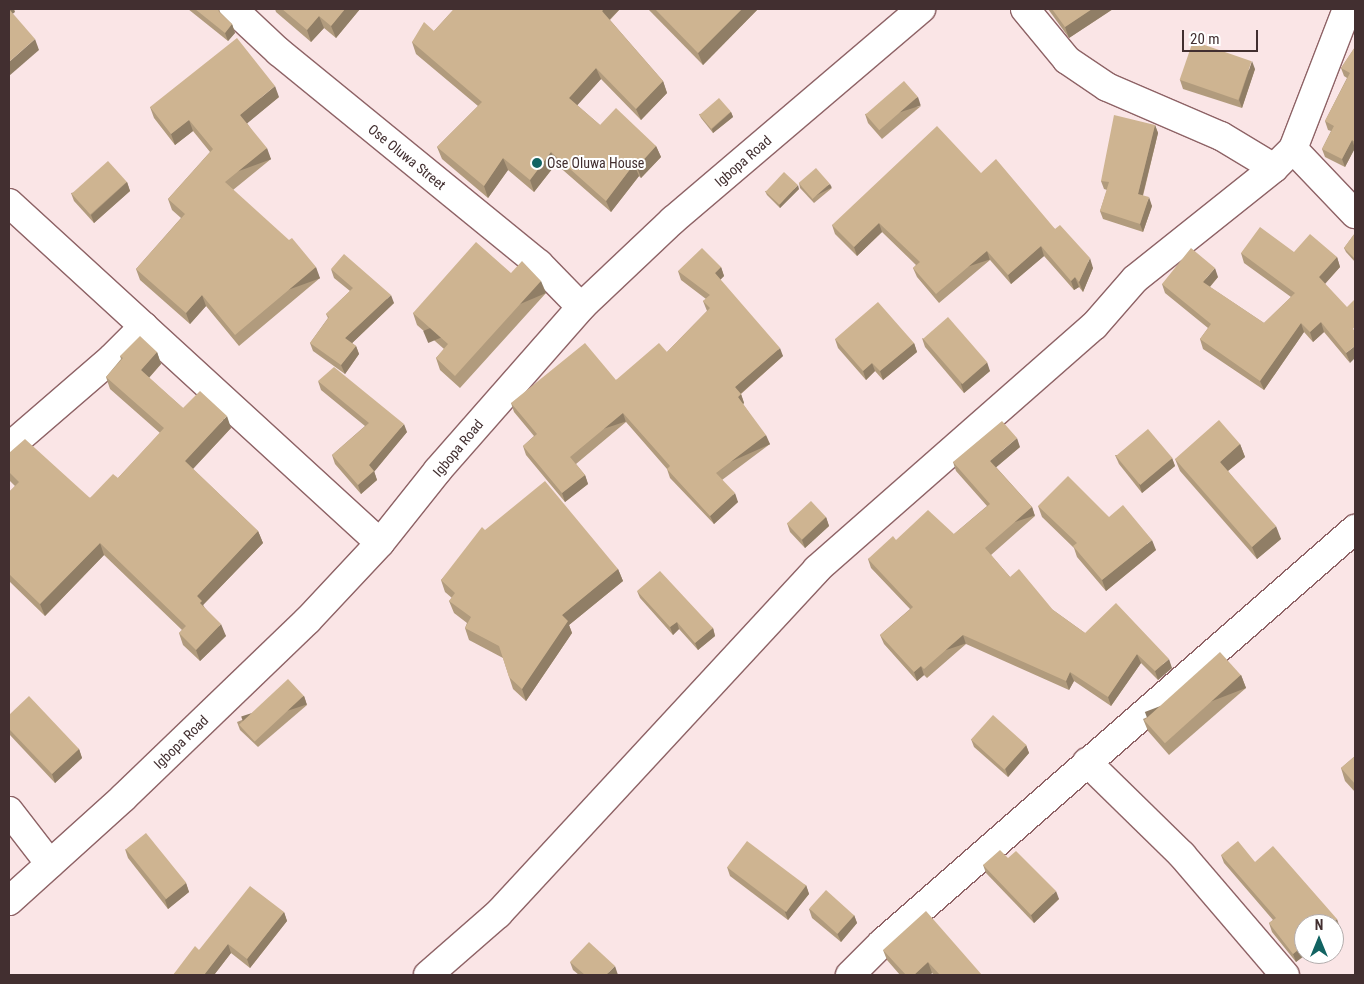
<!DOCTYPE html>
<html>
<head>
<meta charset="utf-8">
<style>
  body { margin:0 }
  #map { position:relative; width:1364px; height:984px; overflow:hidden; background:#fae5e6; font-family:"Roboto Condensed",sans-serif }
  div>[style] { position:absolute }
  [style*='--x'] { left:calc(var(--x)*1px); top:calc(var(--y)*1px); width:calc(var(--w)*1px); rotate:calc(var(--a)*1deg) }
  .roads { filter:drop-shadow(1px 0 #8e6366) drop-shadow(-1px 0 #8e6366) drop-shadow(0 1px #8e6366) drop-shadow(0 -1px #8e6366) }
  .minor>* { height:28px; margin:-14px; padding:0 14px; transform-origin:14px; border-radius:14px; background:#fff }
  .wall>* { inset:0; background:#b19b7d }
  .shaded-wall>* { inset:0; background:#907e66; transform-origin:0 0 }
  .building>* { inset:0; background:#ceb491; transform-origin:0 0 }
  .dots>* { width:14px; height:14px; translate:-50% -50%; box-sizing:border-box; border:2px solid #fff; border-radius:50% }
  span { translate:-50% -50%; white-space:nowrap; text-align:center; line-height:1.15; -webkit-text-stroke:4px #fff; paint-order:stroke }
  .street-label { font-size:14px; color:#422f30 }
  .poi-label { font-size:14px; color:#422f30 }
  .left { translate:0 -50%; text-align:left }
  .frame { position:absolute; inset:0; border:10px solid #422f30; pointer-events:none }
  .north { position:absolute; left:1294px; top:914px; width:50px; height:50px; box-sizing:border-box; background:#fff; border:1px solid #b3acac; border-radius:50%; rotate:0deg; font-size:14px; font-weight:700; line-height:20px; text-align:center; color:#422f30 }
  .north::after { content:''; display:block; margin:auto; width:18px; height:22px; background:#126362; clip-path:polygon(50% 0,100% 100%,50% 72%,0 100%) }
  .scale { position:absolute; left:1182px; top:30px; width:76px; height:22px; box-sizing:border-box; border:2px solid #422f30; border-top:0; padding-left:6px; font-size:15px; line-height:18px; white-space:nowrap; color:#422f30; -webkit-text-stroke:4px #fff; paint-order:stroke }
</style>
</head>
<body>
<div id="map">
  <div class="roads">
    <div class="minor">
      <i style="--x:233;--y:9;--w:63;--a:43.1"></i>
      <i style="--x:279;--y:52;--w:335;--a:39.2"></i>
      <i style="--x:539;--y:264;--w:60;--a:45.7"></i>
      <i style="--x:1025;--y:9;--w:66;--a:50.5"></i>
      <i style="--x:1067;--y:60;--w:48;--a:34"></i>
      <i style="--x:1107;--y:87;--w:124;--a:23.3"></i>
      <i style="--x:1221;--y:136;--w:62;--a:31.1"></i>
      <i style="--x:1274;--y:168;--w:27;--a:-45"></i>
      <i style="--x:1293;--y:149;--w:90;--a:46.4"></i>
      <i style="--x:1293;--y:149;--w:150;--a:-68.9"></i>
      <i style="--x:9;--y:203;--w:503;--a:42.5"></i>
      <i style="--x:9;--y:447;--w:136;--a:-40.8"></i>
      <i style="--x:112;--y:358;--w:45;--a:-45"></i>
      <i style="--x:1087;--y:762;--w:133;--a:44.4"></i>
      <i style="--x:1182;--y:855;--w:158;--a:49.4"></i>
      <i style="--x:9;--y:811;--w:67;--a:52.3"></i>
      <i style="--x:9;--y:901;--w:155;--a:-42.1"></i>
      <i style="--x:124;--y:797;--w:254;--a:-43.9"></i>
      <i style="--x:307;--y:621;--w:107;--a:-46.9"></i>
      <i style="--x:380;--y:543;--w:93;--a:-51.5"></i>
      <i style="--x:438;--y:470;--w:217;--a:-48.7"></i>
      <i style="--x:581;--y:307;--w:127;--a:-43.4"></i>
      <i style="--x:673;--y:220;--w:326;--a:-40.4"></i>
      <i style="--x:428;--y:975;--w:93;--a:-41.1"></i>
      <i style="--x:498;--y:914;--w:470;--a:-47.2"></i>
      <i style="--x:817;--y:569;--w:368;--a:-41.3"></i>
      <i style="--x:1094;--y:326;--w:62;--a:-48.9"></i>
      <i style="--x:1135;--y:279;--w:178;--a:-38.6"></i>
      <i style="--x:850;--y:975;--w:45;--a:-45"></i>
      <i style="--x:882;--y:943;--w:629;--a:-41.19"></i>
    </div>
  </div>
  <div class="wall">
    <i style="clip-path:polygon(188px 9px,219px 9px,220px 12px,232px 24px,235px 33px,228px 41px)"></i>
    <i style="clip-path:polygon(275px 9px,360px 9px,336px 38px,324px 28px,311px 42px,276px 12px)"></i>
    <i style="clip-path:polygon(454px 9px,620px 9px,610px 20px,663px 81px,667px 93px,641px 120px,601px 79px,577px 105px,600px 125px,656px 146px,661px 157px,641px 178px,639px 176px,611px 212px,556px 164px,534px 192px,508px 170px,488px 198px,442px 159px,437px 147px,478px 106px,416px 54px,412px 42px,434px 31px)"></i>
    <i style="clip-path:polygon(648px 9px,758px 9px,703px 65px)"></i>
    <i style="clip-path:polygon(1048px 9px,1113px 9px,1069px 38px)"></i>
    <i style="clip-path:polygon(1355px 47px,1355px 148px,1345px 167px,1325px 157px,1322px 149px,1331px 131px,1328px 130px,1325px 121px,1347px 78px,1344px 76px,1341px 68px)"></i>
    <i style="clip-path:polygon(1255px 69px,1242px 108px,1183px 89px,1180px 80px)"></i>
    <i style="clip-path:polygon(279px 97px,247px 123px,271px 159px,233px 190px,320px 278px,239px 346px,206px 306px,190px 324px,140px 280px,136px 269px,181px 218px,172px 210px,168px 199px,210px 152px,193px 131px,175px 145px,154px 118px,150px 107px)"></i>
    <i style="clip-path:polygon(921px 106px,882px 139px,868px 123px,865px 114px)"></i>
    <i style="clip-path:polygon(731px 112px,733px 117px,713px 133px,701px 118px,699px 114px)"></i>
    <i style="clip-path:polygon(1155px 125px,1158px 133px,1143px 196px,1152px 206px,1143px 232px,1103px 219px,1100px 211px,1107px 190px,1104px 189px,1101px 181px)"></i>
    <i style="clip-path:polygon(981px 173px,1055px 229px,1093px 268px,1083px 292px,1079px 287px,1074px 290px,1044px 256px,1011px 284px,990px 260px,939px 303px,917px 277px,913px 268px,916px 265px,882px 232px,857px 256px,835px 234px,832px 225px)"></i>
    <i style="clip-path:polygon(127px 182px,130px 191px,94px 223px,74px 201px,71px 193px)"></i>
    <i style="clip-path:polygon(799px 183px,832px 188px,814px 203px,800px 188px)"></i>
    <i style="clip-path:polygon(799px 189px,780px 208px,767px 195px,765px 191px)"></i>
    <i style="clip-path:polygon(1355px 233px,1355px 262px,1346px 252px,1344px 248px)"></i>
    <i style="clip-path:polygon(1294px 252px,1337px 257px,1340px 267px,1325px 284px,1350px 363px,1324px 332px,1313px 342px,1304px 332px,1264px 390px,1203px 349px,1200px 339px,1208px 328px,1165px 293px,1162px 284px,1218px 277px,1210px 287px,1264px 323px,1291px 297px,1244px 263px,1241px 253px)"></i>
    <i style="clip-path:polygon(721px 267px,724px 276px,720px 280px,783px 356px,741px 394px,744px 403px,743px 404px,770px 444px,722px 480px,738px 502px,714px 524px,670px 478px,667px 469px,626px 422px,576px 464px,585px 475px,588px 484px,565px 502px,526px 455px,523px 446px,534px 436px,514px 412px,511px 403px,616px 380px,667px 352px,707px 311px,703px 301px,706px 299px,681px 280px,678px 271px)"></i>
    <i style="clip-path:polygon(331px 269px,394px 303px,352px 343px,356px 346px,359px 354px,345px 374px,313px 351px,310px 343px,328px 318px,326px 314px,350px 291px,334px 278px)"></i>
    <i style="clip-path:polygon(511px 273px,546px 293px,460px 388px,440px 370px,436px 358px,444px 349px,417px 325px,413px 313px)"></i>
    <i style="clip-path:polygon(922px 338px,990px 371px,964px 393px,925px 347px)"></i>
    <i style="clip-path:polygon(835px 339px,914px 343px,917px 352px,883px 380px,875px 371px,866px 380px,838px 348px)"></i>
    <i style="clip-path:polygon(157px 352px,161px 364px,149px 378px,183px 408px,231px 428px,193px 469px,258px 531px,263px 543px,203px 605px,205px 608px,226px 636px,200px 661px,183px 645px,179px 633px,182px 630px,104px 555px,45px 616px,9px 581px,9px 492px,15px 486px,9px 480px,9px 453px,90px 498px,118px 478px,160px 433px,110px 389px,106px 377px,121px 359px,120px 356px)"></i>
    <i style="clip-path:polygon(318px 381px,407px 432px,374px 471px,377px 480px,361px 494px,335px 464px,332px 455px,365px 426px,321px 390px)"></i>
    <i style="clip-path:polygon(1240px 444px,1245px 457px,1228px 471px,1281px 539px,1257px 559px,1180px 471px,1175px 459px)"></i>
    <i style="clip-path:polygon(1020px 447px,996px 467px,1032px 507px,1035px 516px,991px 555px,1010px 577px,1053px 610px,1085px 633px,1172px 668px,1158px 680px,1141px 663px,1111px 706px,1074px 681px,1069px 690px,966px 644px,927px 678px,924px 675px,917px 681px,884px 644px,880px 635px,910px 609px,871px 568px,868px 559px,896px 540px,954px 534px,987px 506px,956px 471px,953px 462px)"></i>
    <i style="clip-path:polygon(1115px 455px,1172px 458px,1175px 466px,1142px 493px,1119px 464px)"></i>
    <i style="clip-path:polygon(1038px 506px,1109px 517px,1156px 550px,1106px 591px,1077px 557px,1074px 548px,1042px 517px)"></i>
    <i style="clip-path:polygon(826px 517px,829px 526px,805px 548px,790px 532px,787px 523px)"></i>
    <i style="clip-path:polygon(485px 530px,618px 569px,623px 581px,569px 625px,572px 633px,526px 701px,513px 689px,503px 658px,469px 640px,465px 628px,467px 623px,454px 613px,449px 601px,452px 598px,445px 592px,441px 580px)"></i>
    <i style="clip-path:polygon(637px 591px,713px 628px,715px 636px,698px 650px,679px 629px,673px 635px,640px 598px)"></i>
    <i style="clip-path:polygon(1241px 675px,1246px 688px,1169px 755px,1148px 731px,1143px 719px)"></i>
    <i style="clip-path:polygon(304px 696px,307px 705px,258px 747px,240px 730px,237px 722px)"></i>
    <i style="clip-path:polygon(9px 715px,79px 749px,82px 758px,55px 783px,9px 734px)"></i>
    <i style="clip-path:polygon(971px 739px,1026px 745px,1029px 753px,1008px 777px,974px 747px)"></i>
    <i style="clip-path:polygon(1355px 756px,1355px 792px,1345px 781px,1341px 768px)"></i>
    <i style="clip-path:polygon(125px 849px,186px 883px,189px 892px,168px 909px,128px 858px)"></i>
    <i style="clip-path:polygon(1221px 855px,1255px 862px,1340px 928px,1334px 933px,1334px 924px,1296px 962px,1272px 932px,1269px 923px,1273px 920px,1224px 863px)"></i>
    <i style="clip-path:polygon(1008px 858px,1059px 899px,1034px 923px,986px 873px,983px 865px)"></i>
    <i style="clip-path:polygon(727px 867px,806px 885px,809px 894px,788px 920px,730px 876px)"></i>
    <i style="clip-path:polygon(809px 909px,854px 915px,857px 923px,841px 942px,812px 918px)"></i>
    <i style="clip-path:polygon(284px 912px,287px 921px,250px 968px,231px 953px,214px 975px,173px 975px,199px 950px)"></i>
    <i style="clip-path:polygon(883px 950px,982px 975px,934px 975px,932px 973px,930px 975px,900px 975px,887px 960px)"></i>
    <i style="clip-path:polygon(570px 962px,618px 975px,579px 975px,573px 970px)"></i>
  </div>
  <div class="shaded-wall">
    <i style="clip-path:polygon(9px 9px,14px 9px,15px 12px,10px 16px)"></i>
    <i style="clip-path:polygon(345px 9px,360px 9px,336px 38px,331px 26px)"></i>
    <i style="clip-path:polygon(604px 9px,620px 9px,606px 23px,602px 11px)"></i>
    <i style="clip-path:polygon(742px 9px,758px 9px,703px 65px,698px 53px)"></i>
    <i style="clip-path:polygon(1092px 9px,1113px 9px,1069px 38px,1065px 27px)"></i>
    <i style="clip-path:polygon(319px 16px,324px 28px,311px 42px,307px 30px)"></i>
    <i style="clip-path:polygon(232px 24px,235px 33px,228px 41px,225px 33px)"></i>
    <i style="clip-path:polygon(35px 39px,39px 50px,9px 76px,9px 62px)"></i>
    <i style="clip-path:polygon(1252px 61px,1255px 69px,1242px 108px,1239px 100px)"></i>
    <i style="clip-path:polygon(596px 68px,601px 79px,573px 110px,569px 98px)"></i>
    <i style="clip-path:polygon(663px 81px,667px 93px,641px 120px,636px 109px)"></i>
    <i style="clip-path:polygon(275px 86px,279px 97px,244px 126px,240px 115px)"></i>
    <i style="left:918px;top:97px;width:9px;height:51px;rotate:72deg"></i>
    <i style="clip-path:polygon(731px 112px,733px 117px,713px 133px,712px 129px)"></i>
    <i style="clip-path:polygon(189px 120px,193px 131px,175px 145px,171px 134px)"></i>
    <i style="clip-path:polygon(1155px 125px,1158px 133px,1141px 202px,1138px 194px)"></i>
    <i style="clip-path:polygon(1352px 140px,1355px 148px,1345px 167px,1342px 159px)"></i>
    <i style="clip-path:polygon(656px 146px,661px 157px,641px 178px,637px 167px)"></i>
    <i style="left:267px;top:148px;width:12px;height:54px;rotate:70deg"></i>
    <i style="clip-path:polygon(551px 152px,556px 164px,534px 192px,530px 180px)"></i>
    <i style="clip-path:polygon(503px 158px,508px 170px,488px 198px,484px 186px)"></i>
    <i style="clip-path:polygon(634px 164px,639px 176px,611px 212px,606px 201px)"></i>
    <i style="clip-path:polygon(127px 182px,130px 191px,94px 223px,91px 215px)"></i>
    <i style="left:830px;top:184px;width:4px;height:23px;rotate:63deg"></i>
    <i style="clip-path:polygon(798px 185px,799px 189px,780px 208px,779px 204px)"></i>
    <i style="clip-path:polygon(1149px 197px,1152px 206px,1143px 232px,1140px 224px)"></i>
    <i style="clip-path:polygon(879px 223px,882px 232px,857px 256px,854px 247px)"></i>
    <i style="clip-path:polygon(1041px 246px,1044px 256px,1011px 284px,1008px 275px)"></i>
    <i style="left:987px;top:251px;width:9px;height:67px;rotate:72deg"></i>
    <i style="clip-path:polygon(1337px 257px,1340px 267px,1322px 287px,1319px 277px)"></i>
    <i style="clip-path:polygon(1090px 258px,1093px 268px,1083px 292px,1079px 282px)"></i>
    <i style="left:316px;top:267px;width:12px;height:106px;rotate:70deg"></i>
    <i style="clip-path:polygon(721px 267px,724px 276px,718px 282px,715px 273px)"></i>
    <i style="clip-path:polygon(1215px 268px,1218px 277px,1206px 291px,1203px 282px)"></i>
    <i style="clip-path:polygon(1075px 277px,1079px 287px,1074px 290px,1071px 281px)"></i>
    <i style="left:541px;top:281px;width:13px;height:128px;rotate:67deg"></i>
    <i style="clip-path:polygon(202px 295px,206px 306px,190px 324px,186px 313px)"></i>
    <i style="clip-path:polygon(391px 295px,394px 303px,348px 347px,345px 338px)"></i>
    <i style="clip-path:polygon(1321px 322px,1324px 332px,1313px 342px,1310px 332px)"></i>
    <i style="clip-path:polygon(1301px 323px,1304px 332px,1264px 390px,1260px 381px)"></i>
    <i style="clip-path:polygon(914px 343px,917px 352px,883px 380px,880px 371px)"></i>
    <i style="clip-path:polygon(356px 346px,359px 354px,345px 374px,341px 365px)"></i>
    <i style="clip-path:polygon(1355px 346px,1355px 358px,1350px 363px,1346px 353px)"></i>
    <i style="clip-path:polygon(780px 348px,783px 356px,738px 396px,735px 387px)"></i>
    <i style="clip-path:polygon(157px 352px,161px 364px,145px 382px,141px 370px)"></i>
    <i style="clip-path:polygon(987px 362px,990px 371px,964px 393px,961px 384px)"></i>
    <i style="clip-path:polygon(872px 363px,875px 371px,866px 380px,863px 371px)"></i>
    <i style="clip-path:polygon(741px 394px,744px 403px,741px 406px,738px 397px)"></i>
    <i style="left:623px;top:413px;width:9px;height:69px;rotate:72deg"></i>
    <i style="clip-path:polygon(227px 416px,231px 428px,189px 473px,185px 461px)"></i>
    <i style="clip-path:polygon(404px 424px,407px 432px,374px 472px,374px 471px,377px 480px,361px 494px,358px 485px,369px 465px)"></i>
    <i style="left:766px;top:435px;width:10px;height:63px;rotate:66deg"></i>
    <i style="clip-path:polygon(1017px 438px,1020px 447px,993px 470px,990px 461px)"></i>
    <i style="clip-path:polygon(1240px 444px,1245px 457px,1224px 474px,1220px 462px)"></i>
    <i style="clip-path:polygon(1172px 458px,1175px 466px,1142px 493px,1139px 484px)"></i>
    <i style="clip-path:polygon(585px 475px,588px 484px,565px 502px,562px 493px)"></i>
    <i style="clip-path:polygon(735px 493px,738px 502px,714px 524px,710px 516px)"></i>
    <i style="left:1032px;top:507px;width:9px;height:62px;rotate:72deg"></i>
    <i style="clip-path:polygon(826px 517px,829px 526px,805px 548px,802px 540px)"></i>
    <i style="clip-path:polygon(1276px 526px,1281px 539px,1257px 559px,1252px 547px)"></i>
    <i style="clip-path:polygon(258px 531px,263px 543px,203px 605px,206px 613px,204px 615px,197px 596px)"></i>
    <i style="clip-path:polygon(1152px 540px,1156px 550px,1106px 591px,1102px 580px)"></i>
    <i style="clip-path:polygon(100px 543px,104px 555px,45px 616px,40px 604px)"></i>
    <i style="clip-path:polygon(618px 569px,623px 581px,569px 625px,572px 633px,526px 701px,522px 689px,562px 615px)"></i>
    <i style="clip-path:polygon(677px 622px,679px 629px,673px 635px,670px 627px)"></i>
    <i style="clip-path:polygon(221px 624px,226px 636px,200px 661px,196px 650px)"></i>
    <i style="clip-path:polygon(713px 628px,715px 636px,698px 650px,695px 643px)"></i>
    <i style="left:963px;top:635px;width:9px;height:52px;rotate:72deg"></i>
    <i style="clip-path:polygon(1137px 654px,1141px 663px,1111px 706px,1108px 697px)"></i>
    <i style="clip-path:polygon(1169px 659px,1172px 668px,1158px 680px,1155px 671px)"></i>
    <i style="clip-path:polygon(921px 666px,924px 675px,917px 681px,914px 672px)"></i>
    <i style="clip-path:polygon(1070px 672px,1074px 681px,1069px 690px,1066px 681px)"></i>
    <i style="left:1241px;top:675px;width:14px;height:103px;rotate:69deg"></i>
    <i style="left:304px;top:696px;width:9px;height:66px;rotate:72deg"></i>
    <i style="clip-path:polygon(1026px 745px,1029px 753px,1008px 777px,1005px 768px)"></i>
    <i style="clip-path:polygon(79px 749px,82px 758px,55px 783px,52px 774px)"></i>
    <i style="clip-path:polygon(186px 883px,189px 892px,168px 909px,165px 900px)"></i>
    <i style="clip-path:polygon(806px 885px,809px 894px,788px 920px,785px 912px)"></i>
    <i style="clip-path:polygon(1056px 891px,1059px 899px,1034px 923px,1031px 915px)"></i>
    <i style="clip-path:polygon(284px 912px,287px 921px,250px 968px,247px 959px)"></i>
    <i style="clip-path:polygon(854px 915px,857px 923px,841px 942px,837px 933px)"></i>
    <i style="clip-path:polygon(1337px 919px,1340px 928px,1334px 933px,1334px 924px,1331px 924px)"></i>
    <i style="clip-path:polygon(228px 944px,231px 953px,214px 975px,204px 975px)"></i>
    <i style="clip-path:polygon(1304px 945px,1304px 954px,1307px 954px,1296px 962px,1293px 954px)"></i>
    <i style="clip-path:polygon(928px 962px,932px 973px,930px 975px,914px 975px)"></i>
    <i style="clip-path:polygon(615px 966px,618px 975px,606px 975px)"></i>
  </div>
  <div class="building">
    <i style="clip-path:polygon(9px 9px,35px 39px,9px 62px)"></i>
    <i style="clip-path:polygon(195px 9px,218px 9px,219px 12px,232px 24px,225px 33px)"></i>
    <i style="clip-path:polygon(282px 9px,345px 9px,331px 26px,319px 16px,307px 30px)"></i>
    <i style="clip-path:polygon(454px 9px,604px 9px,602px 11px,663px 81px,636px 109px,596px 68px,569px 98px,600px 125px,616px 108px,656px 146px,637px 167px,634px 164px,606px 201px,551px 152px,530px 180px,503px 158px,484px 186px,437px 147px,482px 102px,412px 42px,424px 22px,434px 31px)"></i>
    <i style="clip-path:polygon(655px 9px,742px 9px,698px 53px)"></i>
    <i style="clip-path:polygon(1052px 9px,1092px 9px,1065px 27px)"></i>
    <i style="clip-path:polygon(237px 38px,275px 86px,240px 115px,267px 148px,225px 182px,289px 240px,292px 238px,316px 267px,235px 335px,202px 295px,186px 313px,136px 269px,185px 214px,168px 199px,213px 149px,189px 120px,171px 134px,150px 107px)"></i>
    <i style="left:1193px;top:41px;width:62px;height:41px;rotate:19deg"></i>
    <i style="clip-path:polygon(1355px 47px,1355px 142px,1352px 140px,1342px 159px,1322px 149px,1334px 126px,1325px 121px,1350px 73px,1341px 68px)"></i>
    <i style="left:904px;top:81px;width:21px;height:51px;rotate:49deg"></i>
    <i style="left:719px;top:98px;width:18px;height:26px;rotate:49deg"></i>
    <i style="clip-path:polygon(1114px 115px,1155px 125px,1138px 194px,1149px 197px,1140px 224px,1100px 211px,1109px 182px,1101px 181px)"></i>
    <i style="clip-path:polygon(937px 126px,981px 173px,996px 159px,1055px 229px,1060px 225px,1090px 258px,1079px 282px,1075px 277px,1071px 281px,1041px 246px,1008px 275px,987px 251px,936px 294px,913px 268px,920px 262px,879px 223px,854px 247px,832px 225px)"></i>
    <i style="left:108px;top:161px;width:28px;height:49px;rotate:48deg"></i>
    <i style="left:816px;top:168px;width:21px;height:23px;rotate:49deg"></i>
    <i style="left:784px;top:172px;width:19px;height:27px;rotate:43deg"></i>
    <i style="clip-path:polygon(1260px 227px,1294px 252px,1310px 234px,1337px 257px,1319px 277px,1347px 307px,1355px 299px,1355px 326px,1353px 329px,1355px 331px,1355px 346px,1346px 353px,1321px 322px,1310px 332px,1301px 323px,1260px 381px,1200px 339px,1211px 324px,1162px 284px,1191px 248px,1215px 268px,1203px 282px,1264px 323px,1295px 293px,1241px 253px)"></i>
    <i style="clip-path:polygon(1355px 233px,1355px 259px,1344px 248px)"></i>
    <i style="clip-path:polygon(476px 242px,511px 273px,522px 261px,541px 281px,455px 376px,436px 358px,448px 344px,413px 313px)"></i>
    <i style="clip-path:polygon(702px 248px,721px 267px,715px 273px,780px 348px,735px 387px,741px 394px,738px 397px,766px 435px,716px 473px,735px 493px,710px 516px,667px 469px,670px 466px,623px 413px,570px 457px,585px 475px,562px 493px,523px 446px,537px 434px,511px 403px,585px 343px,616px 380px,659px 343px,667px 352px,710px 308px,703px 301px,710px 295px,678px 271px)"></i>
    <i style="clip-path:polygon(344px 254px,391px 295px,345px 338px,356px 346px,341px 365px,310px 343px,329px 317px,326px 314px,353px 288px,331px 269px)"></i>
    <i style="clip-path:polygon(878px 302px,914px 343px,880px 371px,872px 363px,863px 371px,835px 339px)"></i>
    <i style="left:948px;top:317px;width:60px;height:33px;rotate:49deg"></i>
    <i style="clip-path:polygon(140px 336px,157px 352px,141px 370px,183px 408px,200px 391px,227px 416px,185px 461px,258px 531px,197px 596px,202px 601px,200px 603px,221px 624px,196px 650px,179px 633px,186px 626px,100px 543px,40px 604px,9px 574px,9px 492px,19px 482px,9px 472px,9px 453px,25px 439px,90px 498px,113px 474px,118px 478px,164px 428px,106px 377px,123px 358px,120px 356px)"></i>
    <i style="clip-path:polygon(334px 367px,404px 424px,369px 465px,374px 471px,358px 485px,332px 455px,369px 423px,318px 381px)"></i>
    <i style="clip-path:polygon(1219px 420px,1240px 444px,1220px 462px,1276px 526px,1252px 547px,1175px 459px)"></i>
    <i style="clip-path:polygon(1002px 421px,1017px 438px,990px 461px,1032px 507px,985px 548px,1010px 577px,1019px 569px,1053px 610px,1085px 633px,1116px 603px,1169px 659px,1155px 671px,1137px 654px,1108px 697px,1070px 672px,1066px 681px,963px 635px,924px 669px,921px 666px,914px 672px,880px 635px,913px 607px,868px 559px,893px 536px,896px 540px,928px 510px,954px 534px,990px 504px,953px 462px)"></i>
    <i style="left:1148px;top:429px;width:38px;height:42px;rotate:50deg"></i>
    <i style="clip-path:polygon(1068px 476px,1109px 517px,1123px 505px,1152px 540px,1102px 580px,1073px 546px,1077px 543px,1038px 506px)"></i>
    <i style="clip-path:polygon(545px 481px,618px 569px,562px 615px,568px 621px,522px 689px,509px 677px,499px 646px,465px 628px,471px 617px,449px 601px,455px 593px,441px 580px,482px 527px,485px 530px)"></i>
    <i style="left:811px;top:501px;width:22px;height:33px;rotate:47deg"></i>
    <i style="clip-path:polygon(660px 571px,713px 628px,695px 643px,677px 622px,670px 627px,637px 591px)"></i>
    <i style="left:1220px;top:652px;width:31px;height:102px;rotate:48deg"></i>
    <i style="left:288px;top:679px;width:23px;height:67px;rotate:47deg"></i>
    <i style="clip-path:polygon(29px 696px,79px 749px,52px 774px,9px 729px,9px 715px)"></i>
    <i style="left:993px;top:715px;width:45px;height:33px;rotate:42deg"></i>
    <i style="clip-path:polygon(1355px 756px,1355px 784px,1341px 768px)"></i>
    <i style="left:146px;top:833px;width:64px;height:26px;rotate:51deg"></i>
    <i style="left:747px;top:841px;width:74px;height:33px;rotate:37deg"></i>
    <i style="clip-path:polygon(1238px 841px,1255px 862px,1273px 846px,1337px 919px,1331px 924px,1304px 924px,1304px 945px,1293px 954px,1269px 923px,1276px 918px,1221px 855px)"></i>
    <i style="clip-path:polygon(1000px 850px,1008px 858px,1016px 851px,1056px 891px,1031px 915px,983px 865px)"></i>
    <i style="clip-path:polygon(250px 886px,284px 912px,247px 959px,228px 944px,204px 975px,173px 975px,195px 946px,199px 950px)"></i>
    <i style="left:826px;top:890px;width:38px;height:25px;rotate:42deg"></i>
    <i style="clip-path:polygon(926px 911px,982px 975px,940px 975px,928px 962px,914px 975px,906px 975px,883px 950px)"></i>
    <i style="clip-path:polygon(589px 942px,615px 966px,606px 975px,585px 975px,570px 962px)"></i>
  </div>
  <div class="dots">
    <i style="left:537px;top:163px;background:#126362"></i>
  </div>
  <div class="street-label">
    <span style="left:407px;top:157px;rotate:39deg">Ose Oluwa Street</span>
    <span style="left:743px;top:161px;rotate:-41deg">Igbopa Road</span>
    <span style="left:458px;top:448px;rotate:-50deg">Igbopa Road</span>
    <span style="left:181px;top:742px;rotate:-44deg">Igbopa Road</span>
  </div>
  <div class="poi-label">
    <span class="left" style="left:547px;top:163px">Ose Oluwa House</span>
  </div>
  <div class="frame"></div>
  <div class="north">N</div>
  <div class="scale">20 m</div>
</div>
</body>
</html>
